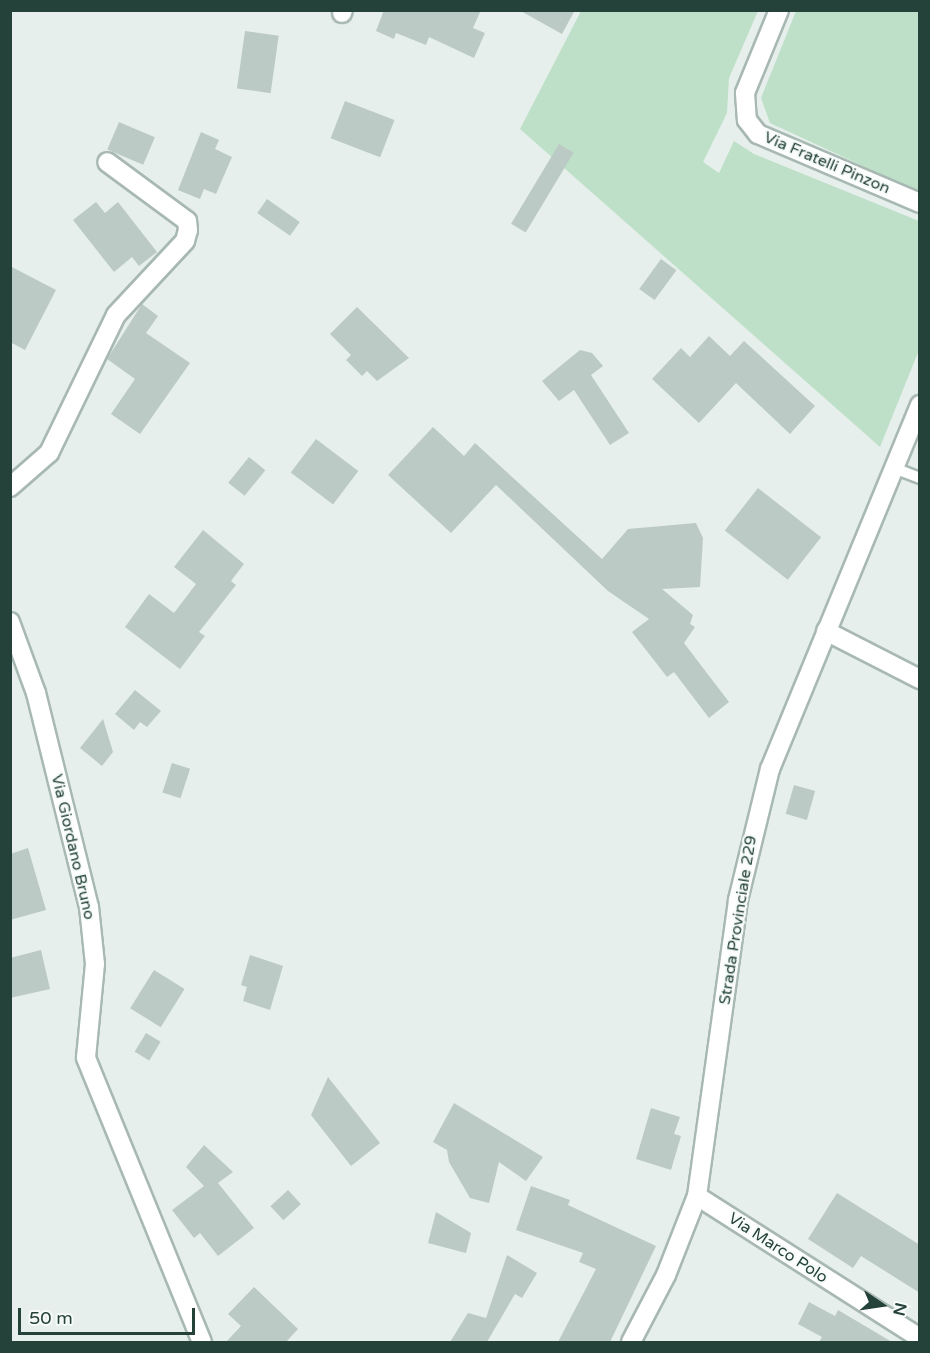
<!DOCTYPE html>
<html>
<head>
<meta charset="utf-8">
<style>
  body { margin:0 }
  #map { position:relative; width:930px; height:1353px; overflow:hidden; background:#e6efeb; font-family:"Varela Round",sans-serif }
  div>[style] { position:absolute }
  [style*='--x'] { left:calc(var(--x)*1px); top:calc(var(--y)*1px); width:calc(var(--w)*1px); rotate:calc(var(--a)*1deg) }
  .green>* { inset:0; background:#bfe0c8 }
  .building>* { inset:0; background:#bbcac4; transform-origin:0 0 }
  .roads { filter:drop-shadow(2px 0 #a8b8b2) drop-shadow(-2px 0 #a8b8b2) drop-shadow(0 2px #a8b8b2) drop-shadow(0 -2px #a8b8b2) }
  .service>* { height:10px; margin:-5px; padding:0 5px; transform-origin:5px; border-radius:5px; background:#fff }
  .minor>* { height:18px; margin:-9px; padding:0 9px; transform-origin:9px; border-radius:9px; background:#fff }
  .tertiary>* { height:18px; margin:-9px; padding:0 9px; transform-origin:9px; border-radius:9px; background:#fff }
  span { translate:-50% -50%; white-space:nowrap; text-align:center; line-height:1.15; -webkit-text-stroke:4.5px #f7fbf9; paint-order:stroke }
  .street-label { font-size:16px; color:#24423a }
  .frame { position:absolute; inset:0; border:12px solid #24423a; pointer-events:none }
  .north { position:absolute; left:852px; top:1275px; width:60px; height:60px; -webkit-text-stroke:4px #f7fbf9; paint-order:stroke; rotate:103deg; font-size:16px; font-weight:700; line-height:24px; text-align:center; color:#24423a }
  .north::after { content:''; display:block; margin:auto; width:21px; height:27px; background:#24423a; clip-path:polygon(50% 0,100% 100%,50% 72%,0 100%) }
  .scale { position:absolute; left:18px; top:1308px; width:177px; height:27px; box-sizing:border-box; border:3px solid #24423a; border-top:0; padding-left:8px; font-size:18px; line-height:21px; white-space:nowrap; color:#24423a; -webkit-text-stroke:4px #f7fbf9; paint-order:stroke }
</style>
</head>
<body>
<div id="map">
  <div class="green">
    <i style="clip-path:polygon(581px 11px,758px 11px,729px 78px,727px 113px,703px 162px,719px 173px,734px 141px,754px 154px,919px 221px,919px 350px,880px 447px,520px 129px)"></i>
    <i style="clip-path:polygon(796px 11px,919px 11px,919px 192px,770px 123px,761px 98px)"></i>
  </div>
  <div class="building">
    <i style="clip-path:polygon(384px 10px,481px 10px,473px 28px,485px 33px,474px 58px,429px 37px,426px 45px,396px 33px,394px 39px,376px 31px)"></i>
    <i style="clip-path:polygon(519px 10px,575px 10px,562px 34px)"></i>
    <i style="left:245px;top:31px;width:34px;height:58px;rotate:8deg"></i>
    <i style="left:345px;top:101px;width:53px;height:40px;rotate:21deg"></i>
    <i style="left:119px;top:122px;width:39px;height:30px;rotate:23deg"></i>
    <i style="clip-path:polygon(201px 132px,219px 140px,215px 149px,232px 157px,216px 194px,204px 189px,200px 199px,178px 190px)"></i>
    <i style="left:559px;top:144px;width:17px;height:93px;rotate:31deg"></i>
    <i style="left:267px;top:199px;width:40px;height:17px;rotate:35deg"></i>
    <i style="clip-path:polygon(96px 202px,105px 213px,118px 202px,157px 252px,139px 266px,132px 257px,114px 272px,73px 220px)"></i>
    <i style="left:661px;top:259px;width:19px;height:37px;rotate:36deg"></i>
    <i style="clip-path:polygon(10px 266px,56px 290px,25px 350px,10px 342px)"></i>
    <i style="clip-path:polygon(142px 304px,158px 316px,146px 333px,190px 363px,140px 434px,111px 414px,135px 379px,107px 359px)"></i>
    <i style="clip-path:polygon(357px 307px,409px 358px,377px 381px,367px 371px,362px 376px,346px 360px,351px 355px,330px 334px)"></i>
    <i style="clip-path:polygon(709px 336px,730px 356px,744px 341px,815px 406px,790px 434px,736px 383px,699px 423px,652px 379px,681px 348px,690px 357px)"></i>
    <i style="clip-path:polygon(580px 350px,592px 353px,603px 366px,591px 375px,629px 433px,610px 445px,574px 390px,559px 401px,542px 381px)"></i>
    <i style="clip-path:polygon(433px 427px,464px 456px,475px 443px,602px 559px,628px 529px,696px 523px,703px 538px,700px 587px,662px 589px,693px 615px,690px 624px,695px 627px,684px 643px,729px 702px,709px 718px,674px 672px,667px 677px,632px 632px,649px 619px,608px 591px,496px 485px,451px 533px,388px 475px)"></i>
    <i style="left:316px;top:439px;width:53px;height:42px;rotate:37deg"></i>
    <i style="left:249px;top:457px;width:21px;height:33px;rotate:39deg"></i>
    <i style="left:758px;top:488px;width:80px;height:54px;rotate:38deg"></i>
    <i style="clip-path:polygon(203px 530px,244px 564px,231px 581px,236px 585px,199px 632px,205px 636px,180px 669px,125px 627px,149px 594px,174px 613px,196px 584px,174px 567px)"></i>
    <i style="clip-path:polygon(135px 690px,161px 711px,147px 727px,140px 722px,134px 730px,115px 714px)"></i>
    <i style="clip-path:polygon(103px 719px,113px 752px,102px 766px,80px 748px)"></i>
    <i style="left:172px;top:763px;width:19px;height:31px;rotate:18deg"></i>
    <i style="left:794px;top:785px;width:22px;height:30px;rotate:16deg"></i>
    <i style="clip-path:polygon(28px 848px,46px 910px,10px 920px,10px 854px)"></i>
    <i style="clip-path:polygon(41px 950px,50px 989px,10px 998px,10px 958px)"></i>
    <i style="clip-path:polygon(250px 955px,283px 966px,270px 1010px,243px 1001px,247px 987px,241px 985px)"></i>
    <i style="left:154px;top:970px;width:36px;height:45px;rotate:32deg"></i>
    <i style="left:146px;top:1033px;width:17px;height:22px;rotate:31deg"></i>
    <i style="clip-path:polygon(328px 1077px,380px 1143px,351px 1166px,311px 1115px)"></i>
    <i style="clip-path:polygon(454px 1103px,543px 1157px,526px 1181px,499px 1162px,489px 1203px,470px 1198px,449px 1162px,447px 1150px,433px 1142px)"></i>
    <i style="clip-path:polygon(651px 1108px,680px 1117px,674px 1134px,681px 1136px,671px 1170px,636px 1159px)"></i>
    <i style="clip-path:polygon(204px 1145px,233px 1172px,218px 1183px,254px 1228px,218px 1256px,200px 1233px,194px 1238px,172px 1210px,204px 1186px,186px 1167px)"></i>
    <i style="clip-path:polygon(531px 1186px,570px 1200px,568px 1205px,656px 1246px,610px 1342px,558px 1342px,596px 1269px,579px 1262px,583px 1253px,516px 1230px)"></i>
    <i style="left:288px;top:1190px;width:19px;height:24px;rotate:47deg"></i>
    <i style="clip-path:polygon(837px 1193px,920px 1245px,920px 1293px,861px 1256px,853px 1268px,808px 1239px)"></i>
    <i style="clip-path:polygon(436px 1212px,471px 1233px,466px 1253px,428px 1243px)"></i>
    <i style="clip-path:polygon(507px 1255px,537px 1273px,522px 1298px,515px 1294px,487px 1342px,450px 1342px,468px 1313px,486px 1318px)"></i>
    <i style="clip-path:polygon(254px 1287px,298px 1329px,286px 1342px,226px 1342px,241px 1326px,228px 1314px)"></i>
    <i style="clip-path:polygon(809px 1302px,835px 1316px,838px 1310px,892px 1342px,819px 1342px,822px 1337px,798px 1324px)"></i>
  </div>
  <div class="roads">
    <div class="service">
      <i style="--x:894;--y:468;--w:28;--a:21"></i>
    </div>
    <div class="minor">
      <i style="--x:779;--y:10;--w:90;--a:112.3"></i>
      <i style="--x:745;--y:93;--w:27;--a:86"></i>
      <i style="--x:747;--y:120;--w:18;--a:52"></i>
      <i style="--x:758;--y:134;--w:176;--a:23.1"></i>
      <i style="--x:342;--y:13;--w:3;--a:-72"></i>
      <i style="--x:10;--y:487;--w:52;--a:-41.1"></i>
      <i style="--x:49;--y:453;--w:153;--a:-64.1"></i>
      <i style="--x:116;--y:315;--w:101;--a:-47"></i>
      <i style="--x:185;--y:241;--w:11;--a:-75"></i>
      <i style="--x:188;--y:230;--w:9;--a:-96"></i>
      <i style="--x:187;--y:221;--w:99;--a:-143.6"></i>
      <i style="--x:10;--y:622;--w:76;--a:69.9"></i>
      <i style="--x:36;--y:693;--w:220;--a:76.1"></i>
      <i style="--x:89;--y:907;--w:57;--a:84"></i>
      <i style="--x:95;--y:964;--w:94;--a:95.5"></i>
      <i style="--x:86;--y:1058;--w:307;--a:67.8"></i>
      <i style="--x:826;--y:631;--w:106;--a:27.1"></i>
      <i style="--x:697;--y:1196;--w:264;--a:32.5"></i>
    </div>
    <div class="tertiary">
      <i style="--x:631;--y:1342;--w:76;--a:-62.4"></i>
      <i style="--x:666;--y:1275;--w:85;--a:-68.6"></i>
      <i style="--x:697;--y:1196;--w:299;--a:-82.1"></i>
      <i style="--x:738;--y:900;--w:135;--a:-76.3"></i>
      <i style="--x:770;--y:769;--w:394;--a:-67.6"></i>
    </div>
  </div>
  <div class="street-label">
    <span style="left:827px;top:163px;rotate:23deg">Via Fratelli Pinzon</span>
    <span style="left:73px;top:847px;rotate:77deg">Via Giordano Bruno</span>
    <span style="left:738px;top:920px;rotate:-81deg">Strada Provinciale 229</span>
    <span style="left:778px;top:1248px;rotate:33deg">Via Marco Polo</span>
  </div>
  <div class="frame"></div>
  <div class="north">N</div>
  <div class="scale">50 m</div>
</div>
</body>
</html>
